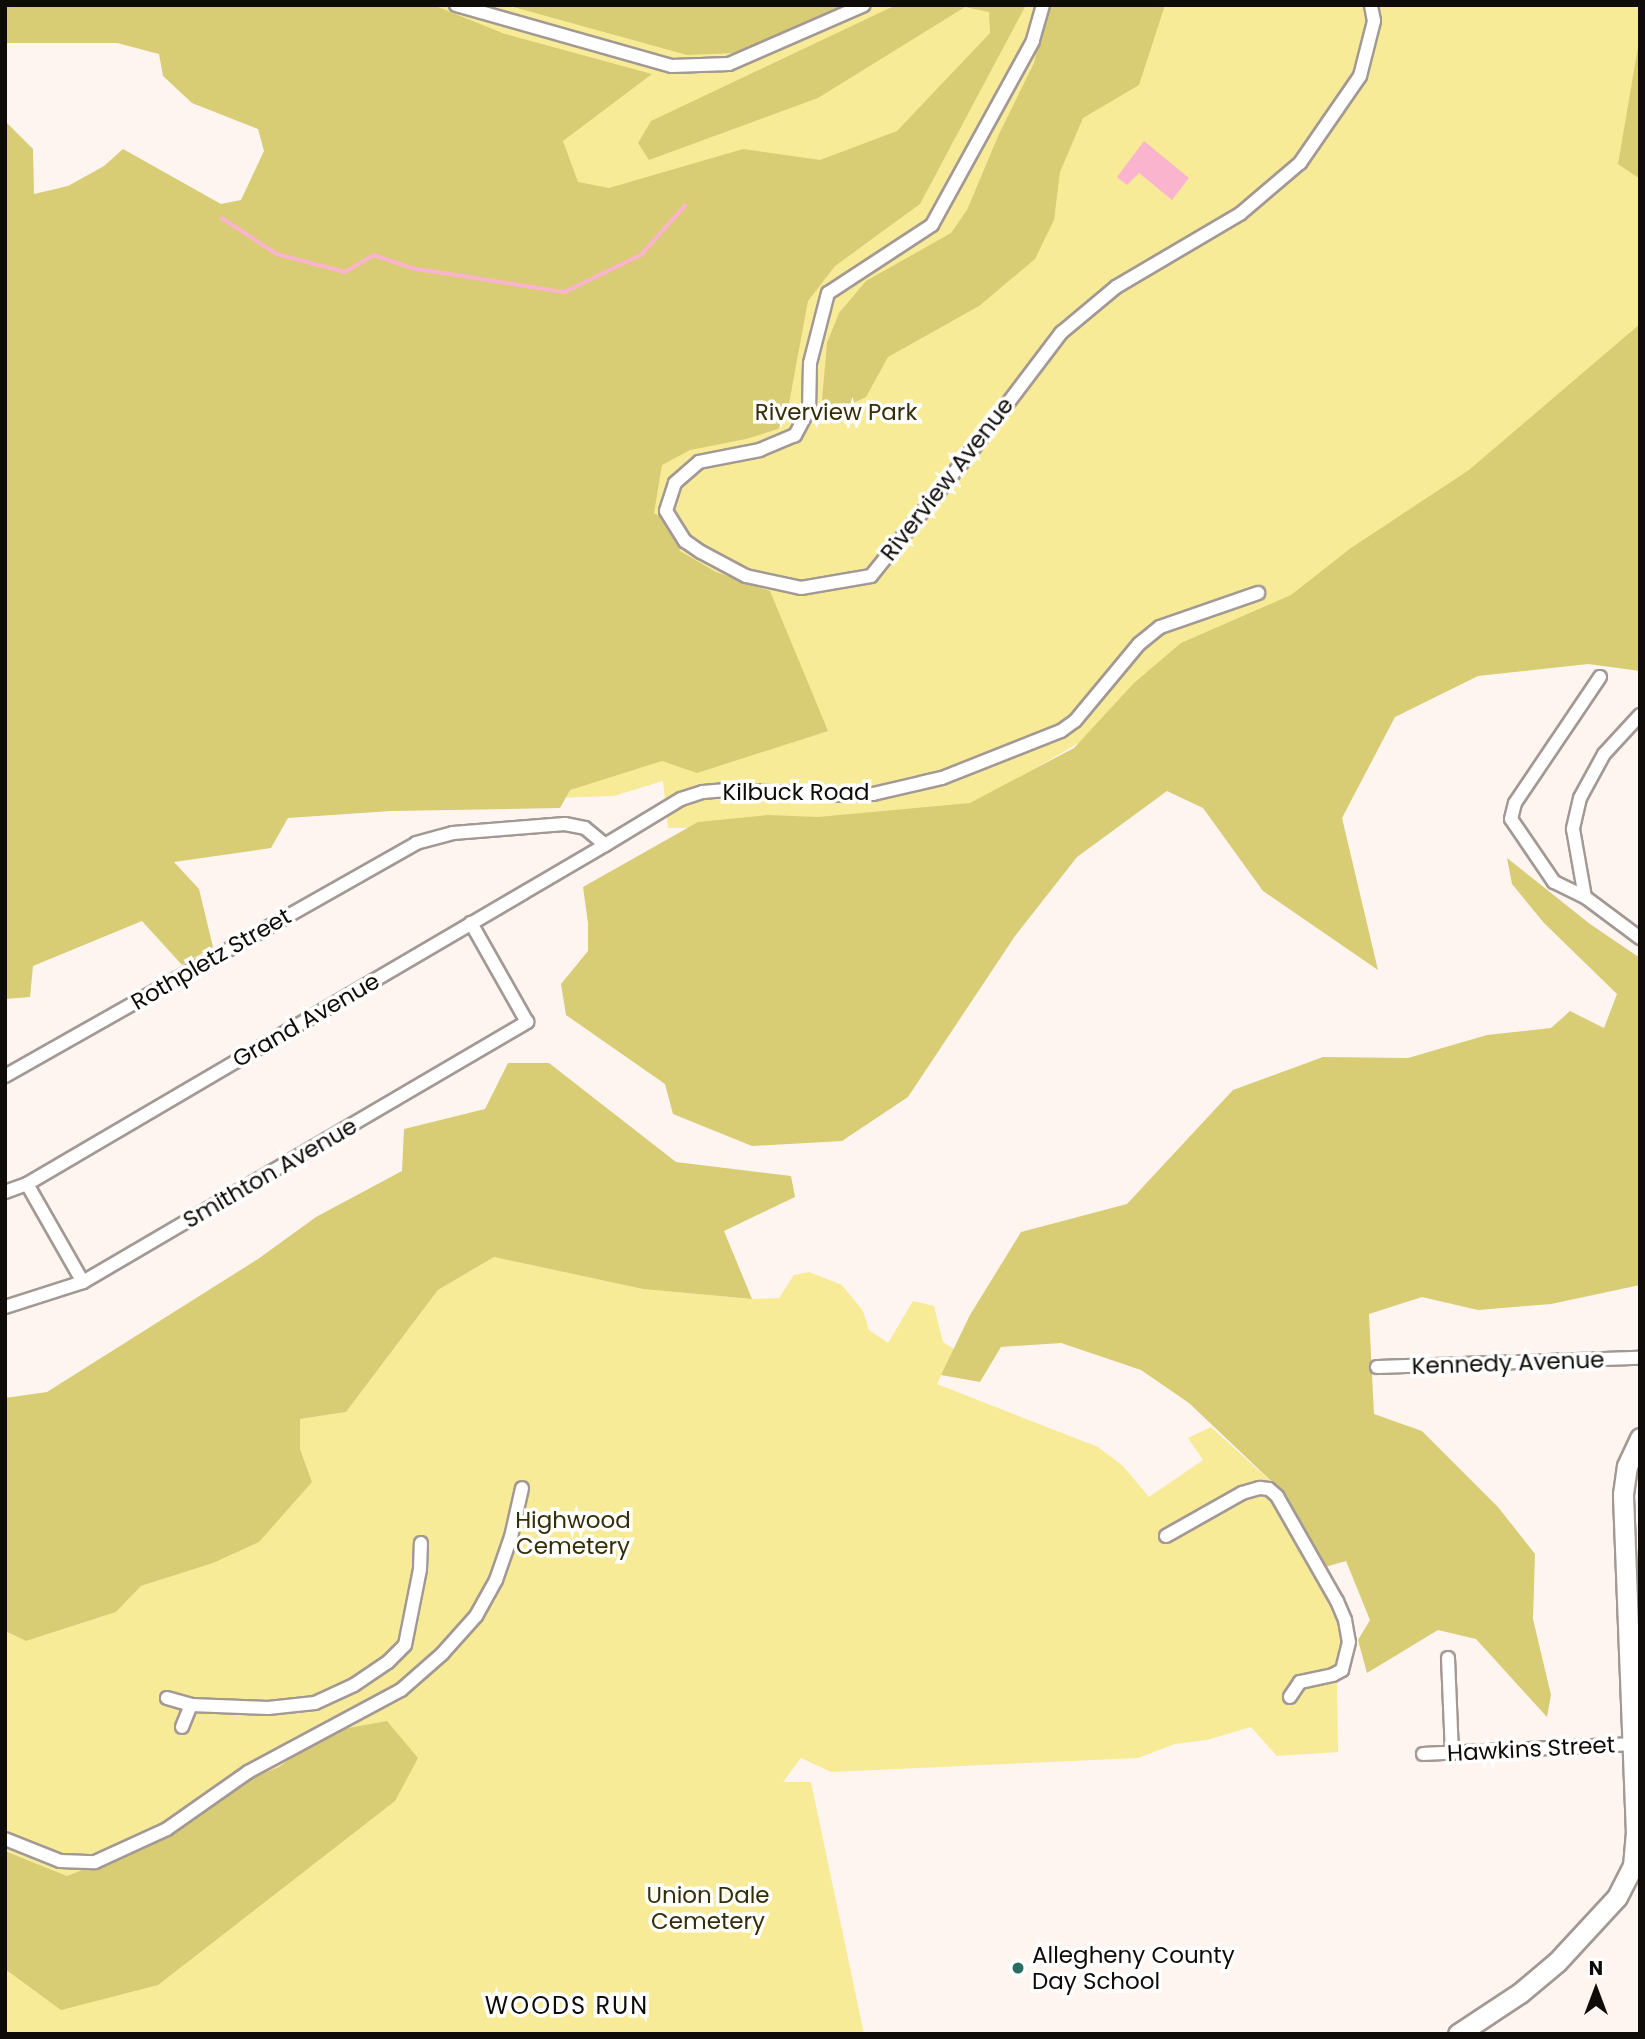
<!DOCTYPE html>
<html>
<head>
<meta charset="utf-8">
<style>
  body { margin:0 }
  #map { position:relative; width:1645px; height:2039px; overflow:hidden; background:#fef5f1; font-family:Poppins,sans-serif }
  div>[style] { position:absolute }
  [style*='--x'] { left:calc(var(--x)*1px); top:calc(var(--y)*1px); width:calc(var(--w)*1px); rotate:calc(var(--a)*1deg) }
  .green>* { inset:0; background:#f7eb97 }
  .forest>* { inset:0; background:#d8cc74 }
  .water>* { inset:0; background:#fbb4ce }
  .stream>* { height:3.5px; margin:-1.75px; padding:0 1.75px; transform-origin:1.75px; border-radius:1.75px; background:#fbb4ce }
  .roads { filter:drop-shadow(2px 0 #a39994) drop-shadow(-2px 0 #a39994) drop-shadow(0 2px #a39994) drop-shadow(0 -2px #a39994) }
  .minor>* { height:12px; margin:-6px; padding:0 6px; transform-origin:6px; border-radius:6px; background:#fff }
  .primary>* { height:19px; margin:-9.5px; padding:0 9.5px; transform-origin:9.5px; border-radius:9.5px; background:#fff }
  .dots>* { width:19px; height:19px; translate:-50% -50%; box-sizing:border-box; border:4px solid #fff; border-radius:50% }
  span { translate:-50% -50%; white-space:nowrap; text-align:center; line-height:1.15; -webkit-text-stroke:7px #fff; paint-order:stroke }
  .park-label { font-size:23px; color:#342e07 }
  .street-label { font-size:23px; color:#0e0b09 }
  .poi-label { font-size:23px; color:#0e0b09 }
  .left { translate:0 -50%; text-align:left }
  .neighbourhood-label { font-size:24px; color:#0e0b09; letter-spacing:2px }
  .frame { position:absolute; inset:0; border:7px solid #0e0b09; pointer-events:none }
  .north { position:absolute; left:1561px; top:1955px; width:70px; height:70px; -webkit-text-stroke:5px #fff; paint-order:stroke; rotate:0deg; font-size:19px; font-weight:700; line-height:28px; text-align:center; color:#0e0b09 }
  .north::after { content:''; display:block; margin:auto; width:24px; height:32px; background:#0e0b09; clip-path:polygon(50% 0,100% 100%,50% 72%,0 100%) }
</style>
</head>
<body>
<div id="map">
  <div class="green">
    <i style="clip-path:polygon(232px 5px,1640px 5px,1640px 636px,1244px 645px,936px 827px,668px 828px,663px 781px,614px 796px,222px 810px,332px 276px)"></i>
    <i style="clip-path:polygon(494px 1257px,643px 1289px,752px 1299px,779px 1298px,794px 1275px,809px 1272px,842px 1285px,863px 1311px,869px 1330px,888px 1343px,913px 1301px,934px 1306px,943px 1342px,954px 1349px,937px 1384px,1098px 1447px,1123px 1466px,1149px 1497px,1203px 1460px,1188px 1438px,1211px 1427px,1286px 1495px,1347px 1611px,1353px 1632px,1352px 1660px,1346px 1675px,1337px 1680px,1338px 1752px,1277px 1756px,1251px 1727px,1207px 1740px,1175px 1744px,1138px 1758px,831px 1772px,801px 1758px,783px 1782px,811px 1782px,864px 2034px,5px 2034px,5px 1969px,8px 1970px,326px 1732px,279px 1767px,235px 1785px,155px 1841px,67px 1876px,5px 1851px,5px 1631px,26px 1641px,116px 1612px,141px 1586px,213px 1563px,312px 1482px,300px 1449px,300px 1419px,346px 1412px,438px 1290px)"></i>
  </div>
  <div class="forest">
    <i style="clip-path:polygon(5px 5px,433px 5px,505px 34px,652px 74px,563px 141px,578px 182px,609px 188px,743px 149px,820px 160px,897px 131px,990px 33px,989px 12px,965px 7px,818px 98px,649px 160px,638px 143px,651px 121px,896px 5px,1026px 5px,920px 204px,835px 266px,808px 301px,787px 414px,778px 429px,746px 439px,690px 450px,662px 465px,654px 513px,675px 526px,680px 551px,716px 572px,770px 591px,828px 731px,697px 773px,662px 761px,570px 790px,560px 808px,391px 811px,288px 818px,271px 848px,174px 862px,199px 889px,213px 947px,182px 965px,142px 921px,33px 966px,30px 997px,5px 999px,5px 121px,33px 149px,34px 194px,68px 186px,104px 166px,123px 149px,221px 204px,241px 200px,264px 151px,258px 129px,192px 103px,163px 76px,159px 54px,117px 43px,5px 43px)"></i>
    <i style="clip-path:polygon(506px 5px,844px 5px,737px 53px,687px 55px)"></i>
    <i style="clip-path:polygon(1048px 5px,1165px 5px,1139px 85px,1083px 118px,1060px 172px,1054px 220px,1035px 259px,979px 306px,888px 357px,866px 397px,834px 412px,822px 400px,827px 343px,839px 313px,866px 281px,951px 233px,967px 210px,999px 134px,1034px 63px)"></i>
    <i style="clip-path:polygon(1640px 35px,1640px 179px,1618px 164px)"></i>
    <i style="clip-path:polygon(1640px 324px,1640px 671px,1588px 664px,1478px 676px,1395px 717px,1342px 818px,1378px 970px,1263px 891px,1203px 808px,1167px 791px,1077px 857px,1015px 936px,908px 1097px,842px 1141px,752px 1146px,673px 1114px,665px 1084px,566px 1015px,561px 984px,588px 951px,588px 923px,583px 887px,698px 822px,768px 815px,818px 817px,970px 803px,1074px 748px,1134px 683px,1181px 643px,1291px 595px,1351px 548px,1469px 470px)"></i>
    <i style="clip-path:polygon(1507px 858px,1590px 924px,1640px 958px,1640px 1285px,1551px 1304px,1478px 1310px,1422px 1297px,1369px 1314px,1374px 1414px,1422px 1431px,1498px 1507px,1535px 1554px,1533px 1619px,1551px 1695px,1547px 1717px,1476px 1639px,1438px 1630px,1367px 1673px,1358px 1640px,1370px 1620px,1346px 1561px,1325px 1567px,1286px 1495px,1189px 1403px,1141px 1370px,1061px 1343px,1001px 1347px,980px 1382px,941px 1375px,970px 1315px,1021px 1232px,1127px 1204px,1233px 1090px,1323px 1057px,1408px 1058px,1487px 1035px,1551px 1028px,1570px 1011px,1604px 1028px,1617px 994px,1544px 923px,1512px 884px)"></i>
    <i style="clip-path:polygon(508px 1063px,549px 1063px,676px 1162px,791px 1176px,795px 1197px,724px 1231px,752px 1299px,643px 1289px,494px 1257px,438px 1290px,346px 1412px,300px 1419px,300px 1449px,312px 1482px,259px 1542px,213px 1563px,141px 1586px,116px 1612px,26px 1641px,5px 1631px,5px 1398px,47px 1392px,258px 1259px,316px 1217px,402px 1171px,404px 1129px,485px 1109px)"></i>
    <i style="clip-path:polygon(387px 1721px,418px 1758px,395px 1801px,158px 1985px,61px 2010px,5px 1969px,5px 1851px,67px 1876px,155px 1841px,235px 1785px,279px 1767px,326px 1732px)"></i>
  </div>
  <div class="water">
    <i style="clip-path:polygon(1144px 141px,1189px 178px,1172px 200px,1139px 173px,1127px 185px,1117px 177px)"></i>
  </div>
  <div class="stream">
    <i style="--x:222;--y:218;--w:66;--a:33.2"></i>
    <i style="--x:277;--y:254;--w:70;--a:14.8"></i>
    <i style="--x:345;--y:272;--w:34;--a:-30"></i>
    <i style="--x:374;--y:255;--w:39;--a:19"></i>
    <i style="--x:411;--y:268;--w:156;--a:8.9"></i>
    <i style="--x:565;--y:292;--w:85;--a:-26"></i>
    <i style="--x:641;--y:255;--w:66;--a:-48.1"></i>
  </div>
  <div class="roads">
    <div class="minor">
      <i style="--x:456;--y:5;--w:224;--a:15.8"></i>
      <i style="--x:672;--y:66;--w:57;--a:-2"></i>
      <i style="--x:729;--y:64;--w:147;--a:-23.6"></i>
      <i style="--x:1043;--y:5;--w:37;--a:106"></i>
      <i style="--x:1033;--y:41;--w:210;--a:118.8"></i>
      <i style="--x:932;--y:225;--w:124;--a:146.8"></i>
      <i style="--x:828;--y:293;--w:72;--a:104.4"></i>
      <i style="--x:810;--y:363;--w:46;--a:91.2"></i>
      <i style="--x:809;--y:409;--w:30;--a:118"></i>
      <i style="--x:795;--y:435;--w:38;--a:157"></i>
      <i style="--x:760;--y:450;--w:62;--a:168.9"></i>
      <i style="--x:699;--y:462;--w:32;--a:139"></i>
      <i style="--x:675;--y:483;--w:29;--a:108"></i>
      <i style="--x:666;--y:511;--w:36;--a:58"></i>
      <i style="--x:685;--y:541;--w:19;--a:35"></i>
      <i style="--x:701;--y:552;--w:51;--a:28.1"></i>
      <i style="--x:746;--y:576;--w:56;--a:12.3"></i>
      <i style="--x:801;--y:588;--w:71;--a:-9.7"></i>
      <i style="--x:871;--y:576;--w:158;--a:-51.2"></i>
      <i style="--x:970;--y:453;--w:151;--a:-52.8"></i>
      <i style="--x:1061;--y:333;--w:72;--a:-39.9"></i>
      <i style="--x:1116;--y:287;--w:144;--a:-30.5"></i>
      <i style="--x:1240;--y:214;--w:79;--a:-40.4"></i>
      <i style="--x:1300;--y:163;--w:106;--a:-55.4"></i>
      <i style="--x:1360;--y:76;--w:57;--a:-75.7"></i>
      <i style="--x:1374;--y:21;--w:16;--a:-101"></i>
      <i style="--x:1640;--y:715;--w:53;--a:132.7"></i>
      <i style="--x:1604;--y:754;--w:50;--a:118.6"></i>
      <i style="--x:1580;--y:798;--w:32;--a:103"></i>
      <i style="--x:1573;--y:829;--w:69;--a:80"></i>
      <i style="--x:1585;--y:897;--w:69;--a:36.7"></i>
      <i style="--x:1585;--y:897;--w:34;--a:-154"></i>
      <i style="--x:1554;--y:882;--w:76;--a:-124.3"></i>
      <i style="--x:1511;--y:819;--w:16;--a:-76"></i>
      <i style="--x:1515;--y:803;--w:152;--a:-56"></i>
      <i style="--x:5;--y:1076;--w:472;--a:-29.5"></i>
      <i style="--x:416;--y:843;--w:38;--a:-15"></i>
      <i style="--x:453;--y:833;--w:112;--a:-4.6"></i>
      <i style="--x:565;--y:824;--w:20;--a:11"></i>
      <i style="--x:585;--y:828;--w:26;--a:40"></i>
      <i style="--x:605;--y:845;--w:89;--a:-31.2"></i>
      <i style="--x:681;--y:799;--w:23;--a:-18"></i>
      <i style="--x:703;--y:792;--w:23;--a:-5"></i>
      <i style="--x:726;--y:790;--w:118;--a:2.4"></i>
      <i style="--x:844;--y:795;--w:29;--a:-2"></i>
      <i style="--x:873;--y:794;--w:71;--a:-13.1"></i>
      <i style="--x:942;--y:778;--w:128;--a:-21.6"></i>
      <i style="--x:1061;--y:731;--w:17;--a:-36"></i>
      <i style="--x:1075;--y:721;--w:100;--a:-50.3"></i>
      <i style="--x:1139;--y:644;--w:27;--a:-39"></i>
      <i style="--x:1160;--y:627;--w:104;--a:-19.1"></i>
      <i style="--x:27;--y:1184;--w:113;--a:60.3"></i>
      <i style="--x:5;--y:1192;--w:23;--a:-20"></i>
      <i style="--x:27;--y:1184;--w:670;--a:-30.39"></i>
      <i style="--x:5;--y:1307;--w:82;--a:-17.8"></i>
      <i style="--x:83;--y:1282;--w:515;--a:-30.35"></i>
      <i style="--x:527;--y:1022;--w:114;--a:-119.5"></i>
      <i style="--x:1377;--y:1367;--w:263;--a:-2"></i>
      <i style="--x:1166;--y:1536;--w:87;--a:-29.5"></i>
      <i style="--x:1242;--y:1493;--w:19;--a:-16"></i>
      <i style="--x:1260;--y:1488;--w:9;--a:6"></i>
      <i style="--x:1269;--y:1489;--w:11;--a:41"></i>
      <i style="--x:1277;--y:1496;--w:121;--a:60.3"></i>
      <i style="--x:1337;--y:1601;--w:21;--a:67"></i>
      <i style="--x:1345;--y:1620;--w:22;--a:80"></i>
      <i style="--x:1349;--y:1642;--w:29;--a:104"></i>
      <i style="--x:1342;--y:1670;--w:10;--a:151"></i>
      <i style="--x:1333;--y:1675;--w:34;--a:168"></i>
      <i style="--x:1300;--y:1682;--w:18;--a:124"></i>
      <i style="--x:1448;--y:1658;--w:95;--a:87.6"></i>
      <i style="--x:167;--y:1698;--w:25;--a:16"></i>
      <i style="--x:191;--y:1705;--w:77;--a:2.2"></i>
      <i style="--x:268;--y:1708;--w:47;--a:-6.1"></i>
      <i style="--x:315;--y:1703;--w:43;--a:-24.8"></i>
      <i style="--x:354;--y:1685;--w:41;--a:-34.1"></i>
      <i style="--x:388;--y:1662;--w:24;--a:-45"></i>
      <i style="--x:405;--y:1645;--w:77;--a:-78.8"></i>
      <i style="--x:420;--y:1569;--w:26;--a:-88"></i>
      <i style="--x:182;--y:1727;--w:24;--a:-68"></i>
      <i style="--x:1423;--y:1754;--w:216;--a:-2.7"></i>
      <i style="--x:5;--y:1839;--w:59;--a:21.8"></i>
      <i style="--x:60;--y:1861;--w:35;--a:2"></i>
      <i style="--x:95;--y:1862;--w:79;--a:-24.6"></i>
      <i style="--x:167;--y:1829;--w:99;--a:-35.1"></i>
      <i style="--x:248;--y:1772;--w:174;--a:-28.2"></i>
      <i style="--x:401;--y:1690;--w:55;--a:-41.3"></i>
      <i style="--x:442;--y:1654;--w:51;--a:-48.2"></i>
      <i style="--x:476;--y:1616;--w:41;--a:-60.9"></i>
      <i style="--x:496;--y:1580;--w:46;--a:-70.8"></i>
      <i style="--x:511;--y:1537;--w:50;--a:-77.3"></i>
    </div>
    <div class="primary">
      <i style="--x:1458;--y:2034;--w:74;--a:-33.5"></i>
      <i style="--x:1520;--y:1993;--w:48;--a:-40"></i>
      <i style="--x:1557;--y:1962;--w:88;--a:-47.3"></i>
      <i style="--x:1617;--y:1897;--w:35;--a:-63"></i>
      <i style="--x:1633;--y:1866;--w:32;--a:-85"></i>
      <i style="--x:1636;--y:1834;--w:340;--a:-92.2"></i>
      <i style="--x:1623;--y:1494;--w:28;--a:-82"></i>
      <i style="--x:1627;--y:1466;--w:31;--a:-65"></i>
    </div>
  </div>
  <div class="dots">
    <i style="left:1018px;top:1968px;background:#286e62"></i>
  </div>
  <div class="park-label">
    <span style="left:836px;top:412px">Riverview Park</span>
    <span style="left:573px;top:1533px">Highwood<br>Cemetery</span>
    <span style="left:708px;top:1908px">Union Dale<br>Cemetery</span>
  </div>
  <div class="street-label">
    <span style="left:947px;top:479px;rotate:-52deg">Riverview Avenue</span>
    <span style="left:796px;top:792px">Kilbuck Road</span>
    <span style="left:211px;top:959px;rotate:-30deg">Rothpletz Street</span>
    <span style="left:306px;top:1020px;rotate:-30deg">Grand Avenue</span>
    <span style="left:270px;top:1173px;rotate:-30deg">Smithton Avenue</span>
    <span style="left:1508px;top:1363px;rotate:-2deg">Kennedy Avenue</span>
    <span style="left:1531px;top:1749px;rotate:-3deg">Hawkins Street</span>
  </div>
  <div class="poi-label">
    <span class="left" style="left:1032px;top:1968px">Allegheny County<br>Day School</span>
  </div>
  <div class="neighbourhood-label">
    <span style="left:567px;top:2006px">WOODS RUN</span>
  </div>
  <div class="frame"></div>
  <div class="north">N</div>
</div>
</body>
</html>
